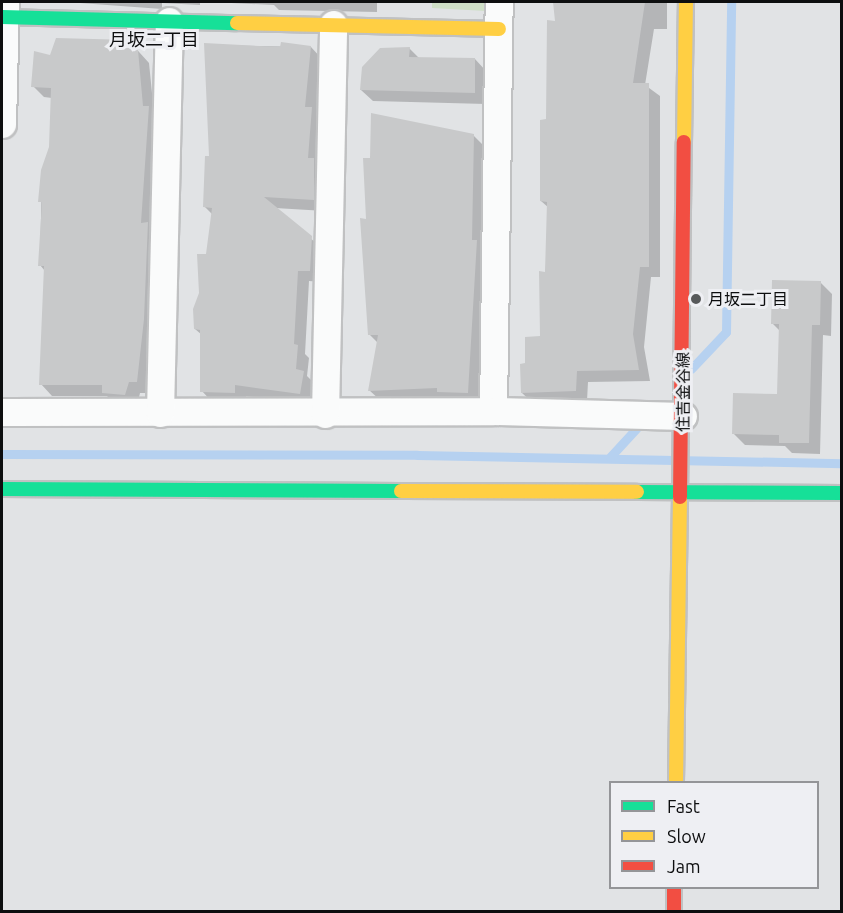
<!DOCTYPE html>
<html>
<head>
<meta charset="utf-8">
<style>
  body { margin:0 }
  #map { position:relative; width:843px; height:913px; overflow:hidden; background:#e1e3e5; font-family:Ubuntu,"Noto Sans JP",sans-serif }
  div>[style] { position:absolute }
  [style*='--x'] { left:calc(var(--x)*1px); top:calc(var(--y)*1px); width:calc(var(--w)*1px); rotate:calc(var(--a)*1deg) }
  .green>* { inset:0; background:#cfdfc7 }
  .shadow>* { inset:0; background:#0003 }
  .stream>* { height:9px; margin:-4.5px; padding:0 4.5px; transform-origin:4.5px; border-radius:4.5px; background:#b6d1f0 }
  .building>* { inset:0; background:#c8c9ca }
  .roads { filter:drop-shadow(2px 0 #c0c1c2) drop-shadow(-2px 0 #c0c1c2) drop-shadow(0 2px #c0c1c2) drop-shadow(0 -2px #c0c1c2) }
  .street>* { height:27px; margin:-13.5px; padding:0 13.5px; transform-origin:13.5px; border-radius:13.5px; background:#fafbfb }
  .fast>* { height:14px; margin:-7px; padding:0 7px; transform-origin:7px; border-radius:7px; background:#16e098 }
  .slow>* { height:14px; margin:-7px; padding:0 7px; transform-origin:7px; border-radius:7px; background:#ffcf43 }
  .jam>* { height:14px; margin:-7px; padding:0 7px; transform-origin:7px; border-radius:7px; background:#f24e42 }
  .dots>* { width:16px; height:16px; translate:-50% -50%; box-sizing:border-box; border:3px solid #eeeff3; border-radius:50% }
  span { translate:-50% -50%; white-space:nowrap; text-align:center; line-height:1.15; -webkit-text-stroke:6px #eeeff3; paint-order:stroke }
  .poi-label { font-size:16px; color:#0d0e0f }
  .left { translate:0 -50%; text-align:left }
  .street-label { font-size:16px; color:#0d0e0f }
  .neighbourhood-label { font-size:18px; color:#0d0e0f }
  .frame { position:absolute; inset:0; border:3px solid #0d0e0f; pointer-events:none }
  .legend { position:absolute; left:609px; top:781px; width:210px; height:108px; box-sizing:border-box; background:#eeeff3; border:2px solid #949598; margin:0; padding:8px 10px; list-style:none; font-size:18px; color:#0d0e0f }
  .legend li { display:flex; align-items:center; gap:12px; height:30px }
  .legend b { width:30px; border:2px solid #949598 }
</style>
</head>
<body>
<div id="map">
  <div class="green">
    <i style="clip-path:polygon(432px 2px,486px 2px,486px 11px,432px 8px)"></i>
  </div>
  <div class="shadow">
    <i style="clip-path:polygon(66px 2px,200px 2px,200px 5px,162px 3px,162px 9px)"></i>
    <i style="clip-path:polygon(211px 2px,377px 2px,377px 12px,279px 10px,274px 5px)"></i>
    <i style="clip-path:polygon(555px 2px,667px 2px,667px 29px,654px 29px,645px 85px,660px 96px,660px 277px,651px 277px,644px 347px,650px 381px,588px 382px,587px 401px,534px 404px,522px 393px,527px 364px,542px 338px,549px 208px,541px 201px,556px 23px)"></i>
    <i style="clip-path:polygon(130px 42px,149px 63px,154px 113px,148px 393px,140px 393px,137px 406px,115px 404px,107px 396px,52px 396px,41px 384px,45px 271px,40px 265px,42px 170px,50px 147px,52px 98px,44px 97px,33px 86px,51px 56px)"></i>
    <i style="clip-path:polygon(206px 45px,311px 47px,322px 59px,317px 113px,323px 120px,325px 211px,275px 208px,323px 249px,321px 282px,309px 281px,305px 354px,309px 358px,307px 376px,315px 384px,311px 404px,246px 396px,246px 403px,213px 403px,202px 391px,202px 335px,195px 329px,213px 215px,204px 206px,210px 158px)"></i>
    <i style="clip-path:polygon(409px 48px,420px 59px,475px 59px,486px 71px,486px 104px,373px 101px,361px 90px)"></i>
    <i style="clip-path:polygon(473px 135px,485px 147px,487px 253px,479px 404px,381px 401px,369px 390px,378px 343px,369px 334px,368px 220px)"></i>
    <i style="clip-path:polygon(820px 282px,832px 294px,831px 336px,823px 335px,820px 454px,792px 453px,785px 446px,745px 445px,733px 433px,779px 395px,780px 331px,772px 323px)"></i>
  </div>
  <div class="stream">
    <i style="--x:691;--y:369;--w:51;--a:-46.6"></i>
    <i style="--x:726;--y:332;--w:330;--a:-89.1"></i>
    <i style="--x:2;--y:454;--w:415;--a:0.1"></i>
    <i style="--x:417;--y:455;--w:425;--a:1.1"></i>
    <i style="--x:610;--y:457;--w:52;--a:-47.4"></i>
  </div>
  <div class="building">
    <i style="clip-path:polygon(553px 2px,645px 2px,633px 83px,649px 83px,649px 267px,640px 267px,633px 334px,639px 370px,577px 371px,576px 391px,521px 393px,520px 364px,525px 363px,525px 337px,540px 336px,539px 271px,545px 272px,547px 202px,540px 201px,540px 120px,546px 119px,547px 20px,555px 21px)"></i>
    <i style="clip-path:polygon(56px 38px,131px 40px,138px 50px,143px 106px,149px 106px,141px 223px,148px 222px,144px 319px,137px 382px,129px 382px,125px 395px,102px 393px,102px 385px,39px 385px,44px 266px,38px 266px,42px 202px,38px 202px,41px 170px,49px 147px,51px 88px,31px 87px,34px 51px,50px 55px)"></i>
    <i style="clip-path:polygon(281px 42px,311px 46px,305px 107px,312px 107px,308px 158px,314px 158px,314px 200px,264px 197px,312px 236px,310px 271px,298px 271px,294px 344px,298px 345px,296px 369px,304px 371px,300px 394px,235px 385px,235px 393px,200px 392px,200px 330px,194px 329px,193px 309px,199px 293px,197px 254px,206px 254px,212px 208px,203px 207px,205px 156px,209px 156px,204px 43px,280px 47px)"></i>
    <i style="clip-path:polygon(410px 47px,409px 57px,475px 58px,475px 93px,360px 90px,362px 67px,380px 48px)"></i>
    <i style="clip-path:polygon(371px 113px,474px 134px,472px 240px,477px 240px,468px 393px,437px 392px,437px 388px,368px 391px,378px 335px,368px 335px,360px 218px,366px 219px,363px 158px,370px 158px)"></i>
    <i style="clip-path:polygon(772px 280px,821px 281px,820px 325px,812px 325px,809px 443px,779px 443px,779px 435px,732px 434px,733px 393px,777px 394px,779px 324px,771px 324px)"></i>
  </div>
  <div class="roads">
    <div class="street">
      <i style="--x:2;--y:124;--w:122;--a:-88.6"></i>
      <i style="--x:493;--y:411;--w:409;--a:-89.2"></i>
      <i style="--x:2;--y:412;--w:491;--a:-0.1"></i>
      <i style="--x:493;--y:411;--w:190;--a:1.5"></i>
      <i style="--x:160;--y:413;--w:392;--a:-88.7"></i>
      <i style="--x:325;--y:414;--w:390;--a:-88.8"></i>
    </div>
    <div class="fast">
      <i style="--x:2;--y:17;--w:235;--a:1.5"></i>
      <i style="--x:2;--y:489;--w:399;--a:0.3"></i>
      <i style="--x:637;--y:492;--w:205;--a:0.3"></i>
    </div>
    <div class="slow">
      <i style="--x:237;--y:23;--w:262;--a:1.3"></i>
      <i style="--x:684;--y:142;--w:140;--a:-89.2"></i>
      <i style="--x:401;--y:491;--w:236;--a:0.2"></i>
      <i style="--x:676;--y:782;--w:285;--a:-89.2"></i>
    </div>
    <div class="jam">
      <i style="--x:680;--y:497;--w:355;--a:-89.4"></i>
      <i style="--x:674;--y:888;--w:24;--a:90"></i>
    </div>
  </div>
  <div class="dots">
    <i style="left:696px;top:299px;background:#57595a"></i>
  </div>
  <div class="poi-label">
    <span class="left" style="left:708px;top:299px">月坂二丁目</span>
  </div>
  <div class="street-label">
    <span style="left:683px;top:392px;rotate:-90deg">住吉金谷線</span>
  </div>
  <div class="neighbourhood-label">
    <span style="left:154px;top:39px">月坂二丁目</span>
  </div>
  <div class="frame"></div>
  <ul class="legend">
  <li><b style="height:8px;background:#16e098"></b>Fast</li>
  <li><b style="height:8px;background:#ffcf43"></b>Slow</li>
  <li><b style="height:8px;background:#f24e42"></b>Jam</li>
  </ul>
</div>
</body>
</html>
